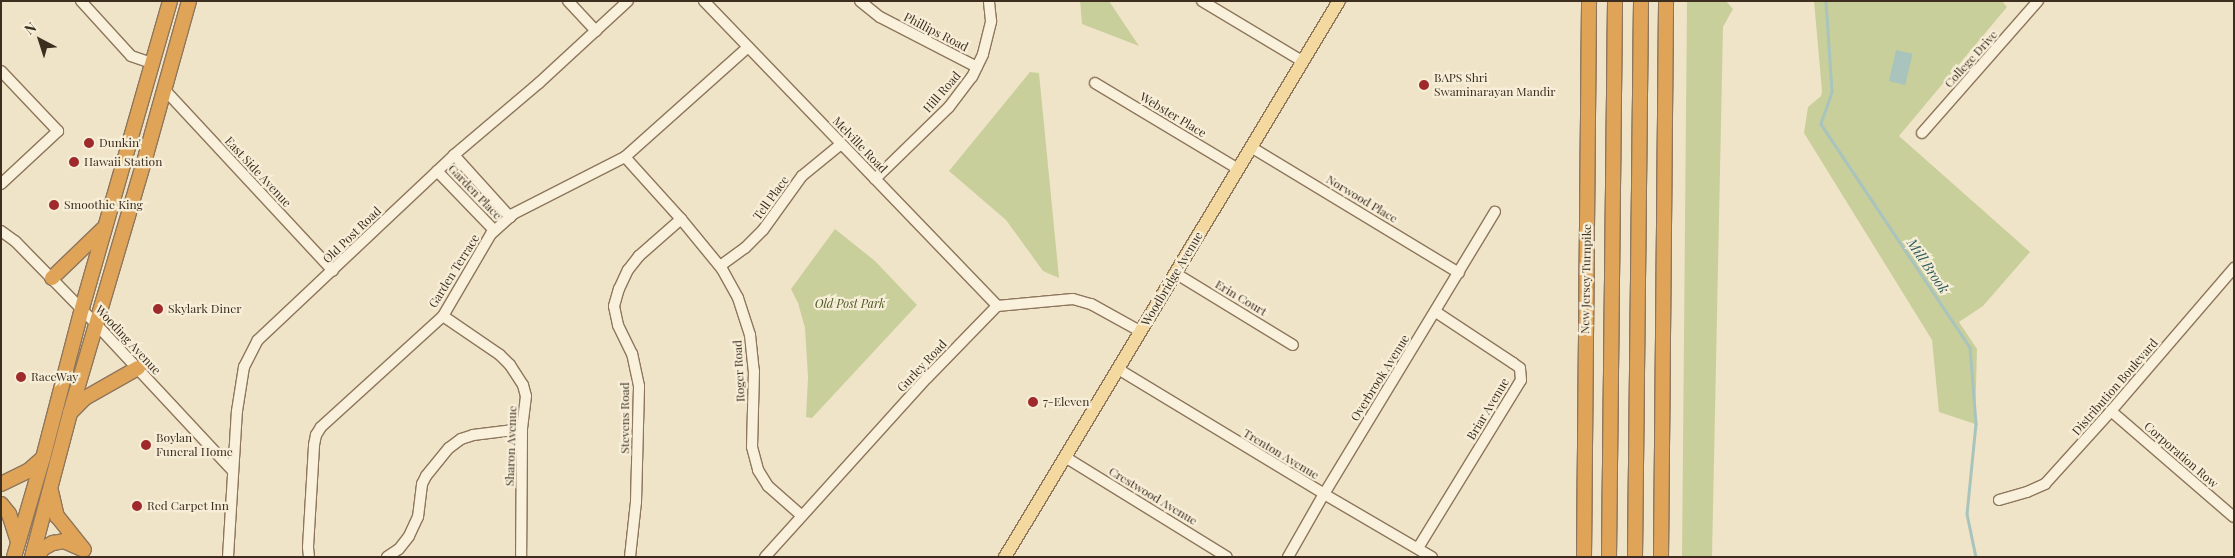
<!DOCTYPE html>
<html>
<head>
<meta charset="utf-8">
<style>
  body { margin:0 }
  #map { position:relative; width:2235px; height:558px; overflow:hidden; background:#f0e4c8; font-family:"Playfair Display",serif }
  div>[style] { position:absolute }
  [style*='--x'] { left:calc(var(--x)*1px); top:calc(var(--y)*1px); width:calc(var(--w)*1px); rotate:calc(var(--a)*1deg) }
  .green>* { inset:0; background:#c9cf9b }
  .water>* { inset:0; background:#a9c4bc; transform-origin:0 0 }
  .stream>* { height:2.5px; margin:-1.25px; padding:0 1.25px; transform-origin:1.25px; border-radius:1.25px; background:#a9c4bc }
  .roads { filter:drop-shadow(1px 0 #8d765c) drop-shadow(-1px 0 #8d765c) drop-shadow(0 1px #8d765c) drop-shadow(0 -1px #8d765c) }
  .minor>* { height:10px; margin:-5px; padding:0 5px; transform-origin:5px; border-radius:5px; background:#faf1dc }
  .major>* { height:12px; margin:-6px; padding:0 6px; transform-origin:6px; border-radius:6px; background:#f3d9a0 }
  .highway>* { height:14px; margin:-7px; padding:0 7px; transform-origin:7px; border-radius:7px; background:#e0a458 }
  .dots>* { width:14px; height:14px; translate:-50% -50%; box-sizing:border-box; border:2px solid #f7eed8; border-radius:50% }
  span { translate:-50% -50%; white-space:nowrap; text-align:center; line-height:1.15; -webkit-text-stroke:4.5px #f7eed8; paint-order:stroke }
  .street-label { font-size:12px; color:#3d2e20 }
  .poi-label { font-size:12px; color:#3d2e20 }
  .left { translate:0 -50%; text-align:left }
  .park-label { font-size:12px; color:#4d5a26; font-style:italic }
  .water-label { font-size:14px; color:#2f5d5a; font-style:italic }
  .frame { position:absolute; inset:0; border:2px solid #3d2e20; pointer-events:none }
  .north { position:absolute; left:15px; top:15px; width:50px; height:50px; -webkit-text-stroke:4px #f7eed8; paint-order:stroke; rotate:320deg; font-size:14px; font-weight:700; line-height:20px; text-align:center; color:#3d2e20 }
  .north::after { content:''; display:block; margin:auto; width:18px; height:22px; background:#3d2e20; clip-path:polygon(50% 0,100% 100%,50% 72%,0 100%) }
</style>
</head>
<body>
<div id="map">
  <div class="green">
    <i style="clip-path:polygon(1080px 1px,1109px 1px,1139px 46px,1082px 24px)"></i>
    <i style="clip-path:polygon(1687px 1px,1726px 1px,1733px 9px,1723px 27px,1712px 557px,1682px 557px)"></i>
    <i style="clip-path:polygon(1814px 1px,2002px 1px,2007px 7px,1899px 136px,2030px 252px,1983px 306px,1959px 322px,1977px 349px,1975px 424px,1939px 412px,1932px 340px,1804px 133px,1808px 107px,1821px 96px,1822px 91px)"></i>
    <i style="clip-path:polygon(1030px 72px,1039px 73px,1059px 278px,1043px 271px,1006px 220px,949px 171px)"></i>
    <i style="clip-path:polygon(835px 229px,875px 261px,917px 305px,812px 418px,806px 417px,808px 377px,805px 328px,798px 303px,791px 289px)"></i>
  </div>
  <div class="water">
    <i style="left:1896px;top:50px;width:17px;height:32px;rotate:13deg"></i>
  </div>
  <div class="stream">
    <i style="--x:1826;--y:1;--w:91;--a:86.2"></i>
    <i style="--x:1832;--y:92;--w:34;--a:109"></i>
    <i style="--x:1821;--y:124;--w:268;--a:56.3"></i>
    <i style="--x:1970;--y:347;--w:77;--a:85.5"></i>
    <i style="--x:1976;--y:424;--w:90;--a:95.7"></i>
    <i style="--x:1967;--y:514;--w:44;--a:78.2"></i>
  </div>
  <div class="roads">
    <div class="minor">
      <i style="--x:81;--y:1;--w:74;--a:47.7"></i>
      <i style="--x:131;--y:56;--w:21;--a:19"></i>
      <i style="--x:568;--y:1;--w:41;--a:47"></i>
      <i style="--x:704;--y:1;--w:423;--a:46.1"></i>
      <i style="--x:860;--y:1;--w:26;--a:39"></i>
      <i style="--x:880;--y:17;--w:109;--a:27.3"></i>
      <i style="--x:1202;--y:1;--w:117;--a:31"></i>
      <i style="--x:1;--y:71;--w:83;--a:46.5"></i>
      <i style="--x:58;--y:131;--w:78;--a:137.1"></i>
      <i style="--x:1095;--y:83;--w:167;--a:31"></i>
      <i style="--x:164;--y:89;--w:248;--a:47.1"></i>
      <i style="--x:1922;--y:133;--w:176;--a:-48.7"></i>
      <i style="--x:1251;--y:147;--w:243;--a:31.2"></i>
      <i style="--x:454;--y:155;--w:84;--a:47.9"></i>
      <i style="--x:625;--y:157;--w:84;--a:47.9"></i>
      <i style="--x:681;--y:219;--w:65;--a:50.6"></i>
      <i style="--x:722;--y:269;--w:33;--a:61"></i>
      <i style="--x:738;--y:298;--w:39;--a:72"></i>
      <i style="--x:750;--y:335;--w:36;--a:84"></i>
      <i style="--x:754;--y:371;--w:76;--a:91.5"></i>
      <i style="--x:752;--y:447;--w:24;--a:75"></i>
      <i style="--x:758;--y:470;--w:19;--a:58"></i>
      <i style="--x:768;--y:486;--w:45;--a:41.4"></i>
      <i style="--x:437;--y:171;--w:83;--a:46"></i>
      <i style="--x:875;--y:179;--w:103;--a:-44.2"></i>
      <i style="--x:949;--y:107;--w:38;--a:-53"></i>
      <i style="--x:972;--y:77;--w:25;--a:-64"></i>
      <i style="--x:983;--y:54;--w:34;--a:-76"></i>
      <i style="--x:991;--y:21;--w:20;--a:-96"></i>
      <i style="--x:1;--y:231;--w:17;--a:36"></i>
      <i style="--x:15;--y:241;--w:115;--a:45.7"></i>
      <i style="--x:95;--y:323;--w:202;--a:47"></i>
      <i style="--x:720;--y:266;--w:31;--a:-36"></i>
      <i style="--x:745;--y:248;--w:25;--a:-45"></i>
      <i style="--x:763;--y:230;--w:67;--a:-54.2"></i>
      <i style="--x:802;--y:176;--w:50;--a:-39.4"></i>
      <i style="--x:1175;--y:273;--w:138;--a:31.4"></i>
      <i style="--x:443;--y:316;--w:69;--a:34.4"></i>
      <i style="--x:500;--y:355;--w:14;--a:45"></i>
      <i style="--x:510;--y:365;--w:24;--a:57"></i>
      <i style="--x:523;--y:385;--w:11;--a:75"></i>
      <i style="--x:526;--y:396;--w:33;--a:97"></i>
      <i style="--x:522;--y:429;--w:128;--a:90.4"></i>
      <i style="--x:1118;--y:369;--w:241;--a:31.2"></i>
      <i style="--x:1324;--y:494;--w:125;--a:30.3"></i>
      <i style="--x:2111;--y:411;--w:162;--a:40.8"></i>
      <i style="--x:1065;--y:457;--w:190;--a:31.7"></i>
      <i style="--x:1999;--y:500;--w:29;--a:-16"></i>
      <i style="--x:2027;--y:492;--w:20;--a:-24"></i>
      <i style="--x:2045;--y:484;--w:98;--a:-47.9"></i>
      <i style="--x:2111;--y:411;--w:189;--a:-49.3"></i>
      <i style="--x:1418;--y:548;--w:197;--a:-58.5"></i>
      <i style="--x:1521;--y:380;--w:12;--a:-95"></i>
      <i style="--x:1520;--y:368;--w:9;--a:-144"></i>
      <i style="--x:1513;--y:363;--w:92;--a:-146.5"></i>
      <i style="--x:228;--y:557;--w:146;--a:-86.5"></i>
      <i style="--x:237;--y:411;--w:45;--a:-81"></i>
      <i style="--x:244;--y:367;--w:30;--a:-63"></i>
      <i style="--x:258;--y:340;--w:270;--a:-43.3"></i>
      <i style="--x:454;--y:155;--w:111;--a:-40.3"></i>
      <i style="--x:539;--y:83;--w:121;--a:-42.7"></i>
      <i style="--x:309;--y:557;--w:10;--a:-96"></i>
      <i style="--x:308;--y:547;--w:102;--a:-86.6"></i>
      <i style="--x:314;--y:445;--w:10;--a:-79"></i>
      <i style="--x:316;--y:435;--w:9;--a:-58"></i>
      <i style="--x:321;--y:427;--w:165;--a:-42.3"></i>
      <i style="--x:443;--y:316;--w:95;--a:-59.7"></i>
      <i style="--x:491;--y:234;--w:30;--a:-42"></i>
      <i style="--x:513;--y:214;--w:126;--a:-27"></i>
      <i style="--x:625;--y:157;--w:165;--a:-41.8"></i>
      <i style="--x:387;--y:557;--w:14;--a:-34"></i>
      <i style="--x:399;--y:549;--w:16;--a:-52"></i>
      <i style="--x:409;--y:536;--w:21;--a:-65"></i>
      <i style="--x:418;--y:517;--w:33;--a:-83"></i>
      <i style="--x:422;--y:484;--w:9;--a:-63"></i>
      <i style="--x:426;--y:476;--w:36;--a:-51"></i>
      <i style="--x:449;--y:448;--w:15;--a:-37"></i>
      <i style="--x:461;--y:439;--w:13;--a:-18"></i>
      <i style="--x:473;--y:435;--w:49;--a:-7"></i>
      <i style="--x:630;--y:557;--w:55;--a:-83.8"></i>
      <i style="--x:636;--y:502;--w:116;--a:-88.5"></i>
      <i style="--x:639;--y:386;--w:33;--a:-102"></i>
      <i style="--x:632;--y:354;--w:32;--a:-116"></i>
      <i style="--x:618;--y:325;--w:19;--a:-102"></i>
      <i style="--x:614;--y:306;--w:18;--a:-74"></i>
      <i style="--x:619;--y:289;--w:21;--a:-65"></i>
      <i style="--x:628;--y:270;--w:18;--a:-52"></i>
      <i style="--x:639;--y:256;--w:56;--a:-41.4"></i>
      <i style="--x:765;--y:557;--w:241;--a:-47.9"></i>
      <i style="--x:927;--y:378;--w:100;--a:-45.8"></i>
      <i style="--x:997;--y:306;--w:76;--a:-5.3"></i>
      <i style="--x:1073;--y:299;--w:19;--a:16"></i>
      <i style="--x:1091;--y:304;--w:56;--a:28.9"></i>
      <i style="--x:1288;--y:557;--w:73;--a:-60.3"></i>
      <i style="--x:1324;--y:494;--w:330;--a:-58.8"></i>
    </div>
    <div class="major">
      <i style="--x:1005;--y:557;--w:649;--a:-59.01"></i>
    </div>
    <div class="highway">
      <i style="--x:52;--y:278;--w:72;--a:-43.9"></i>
      <i style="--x:70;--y:413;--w:21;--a:-45"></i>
      <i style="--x:85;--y:398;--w:61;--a:-29.5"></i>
      <i style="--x:1;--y:484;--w:30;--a:-26"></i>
      <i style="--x:28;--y:471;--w:20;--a:-41"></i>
      <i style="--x:51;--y:491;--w:26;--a:77"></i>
      <i style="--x:57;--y:516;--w:43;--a:51.5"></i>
      <i style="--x:1;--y:504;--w:13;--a:51"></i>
      <i style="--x:9;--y:514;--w:28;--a:72"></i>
      <i style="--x:14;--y:557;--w:103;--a:-73.7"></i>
      <i style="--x:43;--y:458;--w:155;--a:-75.4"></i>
      <i style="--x:82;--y:308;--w:319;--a:-74"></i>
      <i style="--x:32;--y:557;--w:149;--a:-75.2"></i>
      <i style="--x:70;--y:413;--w:269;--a:-73.6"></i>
      <i style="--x:146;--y:155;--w:160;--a:-74.4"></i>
      <i style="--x:38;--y:557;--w:9;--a:-63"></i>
      <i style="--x:42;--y:549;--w:13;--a:-29"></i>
      <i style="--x:53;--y:543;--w:11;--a:-10"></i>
      <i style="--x:64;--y:541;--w:20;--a:24"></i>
      <i style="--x:1584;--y:557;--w:556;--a:-89.48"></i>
      <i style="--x:1609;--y:557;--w:556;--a:-89.38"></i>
      <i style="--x:1635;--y:557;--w:556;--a:-89.38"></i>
      <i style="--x:1661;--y:557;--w:556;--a:-89.48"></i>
    </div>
  </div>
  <div class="dots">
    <i style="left:1424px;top:85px;background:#9e2a2b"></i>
    <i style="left:89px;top:143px;background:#9e2a2b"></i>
    <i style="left:74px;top:162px;background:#9e2a2b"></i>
    <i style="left:54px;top:205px;background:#9e2a2b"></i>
    <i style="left:158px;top:309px;background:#9e2a2b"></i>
    <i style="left:21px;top:377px;background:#9e2a2b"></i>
    <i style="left:1033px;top:402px;background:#9e2a2b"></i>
    <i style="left:146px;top:445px;background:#9e2a2b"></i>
    <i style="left:137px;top:506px;background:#9e2a2b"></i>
  </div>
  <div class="street-label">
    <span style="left:936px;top:32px;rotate:27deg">Phillips Road</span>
    <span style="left:1971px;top:59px;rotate:-48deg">College Drive</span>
    <span style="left:942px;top:92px;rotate:-49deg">Hill Road</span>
    <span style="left:1173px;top:115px;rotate:31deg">Webster Place</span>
    <span style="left:860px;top:145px;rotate:46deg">Melville Road</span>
    <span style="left:258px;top:172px;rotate:47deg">East Side Avenue</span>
    <span style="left:475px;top:192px;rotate:46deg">Garden Place</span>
    <span style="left:771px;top:198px;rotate:-54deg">Tell Place</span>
    <span style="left:1362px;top:199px;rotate:31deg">Norwood Place</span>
    <span style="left:352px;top:235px;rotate:-44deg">Old Post Road</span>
    <span style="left:454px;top:271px;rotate:-58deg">Garden Terrace</span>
    <span style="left:1172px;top:279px;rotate:-59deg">Woodbridge Avenue</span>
    <span style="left:1586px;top:279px;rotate:-89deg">New Jersey Turnpike</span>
    <span style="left:1241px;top:298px;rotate:31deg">Erin Court</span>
    <span style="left:128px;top:340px;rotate:47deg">Wooding Avenue</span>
    <span style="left:922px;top:366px;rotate:-47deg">Gurley Road</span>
    <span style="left:739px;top:371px;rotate:-93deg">Roger Road</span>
    <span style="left:1380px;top:378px;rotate:-58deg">Overbrook Avenue</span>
    <span style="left:2115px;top:387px;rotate:-49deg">Distribution Boulevard</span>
    <span style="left:1488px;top:409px;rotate:-59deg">Briar Avenue</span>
    <span style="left:625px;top:418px;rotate:-90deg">Stevens Road</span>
    <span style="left:511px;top:446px;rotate:-88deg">Sharon Avenue</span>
    <span style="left:1281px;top:454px;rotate:31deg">Trenton Avenue</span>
    <span style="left:2181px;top:455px;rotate:41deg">Corporation Row</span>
    <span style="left:1153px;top:496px;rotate:31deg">Crestwood Avenue</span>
  </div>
  <div class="poi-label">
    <span class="left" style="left:1434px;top:85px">BAPS Shri<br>Swaminarayan Mandir</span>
    <span class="left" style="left:99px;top:143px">Dunkin'</span>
    <span class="left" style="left:84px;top:162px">Hawaii Station</span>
    <span class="left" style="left:64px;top:205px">Smoothie King</span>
    <span class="left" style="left:168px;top:309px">Skylark Diner</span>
    <span class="left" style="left:31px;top:377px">RaceWay</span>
    <span class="left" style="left:1043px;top:402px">7-Eleven</span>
    <span class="left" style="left:156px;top:445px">Boylan<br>Funeral Home</span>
    <span class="left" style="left:147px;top:506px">Red Carpet Inn</span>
  </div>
  <div class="park-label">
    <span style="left:850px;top:304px">Old Post Park</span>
  </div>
  <div class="water-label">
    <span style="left:1928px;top:266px;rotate:56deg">Mill Brook</span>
  </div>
  <div class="frame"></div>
  <div class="north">N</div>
</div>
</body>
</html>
